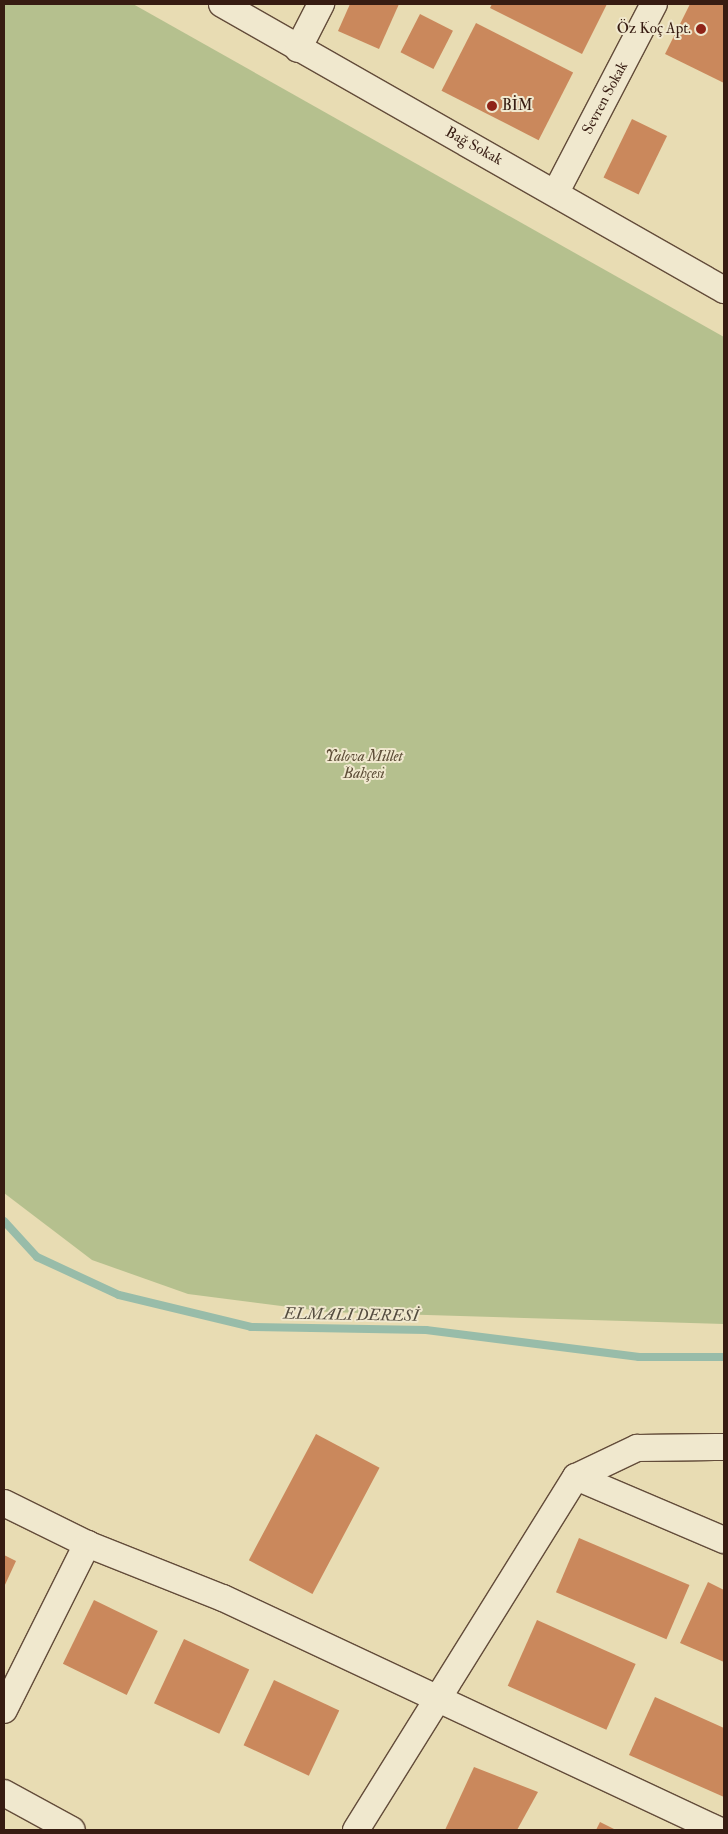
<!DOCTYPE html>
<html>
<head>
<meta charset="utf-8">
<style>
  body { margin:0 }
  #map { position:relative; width:728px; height:1834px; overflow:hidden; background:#e8dcb3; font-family:"IM FELL Double Pica",serif }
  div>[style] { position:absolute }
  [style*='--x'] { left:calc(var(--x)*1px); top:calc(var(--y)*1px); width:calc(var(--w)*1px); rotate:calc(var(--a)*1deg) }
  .green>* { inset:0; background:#b5c08e }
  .stream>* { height:8px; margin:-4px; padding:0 4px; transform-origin:4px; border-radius:4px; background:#98bca9 }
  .building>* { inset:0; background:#ca885c; transform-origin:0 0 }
  .roads { filter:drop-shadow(1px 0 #634c3a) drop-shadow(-1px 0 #634c3a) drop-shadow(0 1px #634c3a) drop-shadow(0 -1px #634c3a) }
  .minor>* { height:26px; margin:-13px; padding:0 13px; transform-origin:13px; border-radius:13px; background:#f0e8ce }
  .dots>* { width:14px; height:14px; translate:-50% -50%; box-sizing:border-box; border:2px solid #f0e8ce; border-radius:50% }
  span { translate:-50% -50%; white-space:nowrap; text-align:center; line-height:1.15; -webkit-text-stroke:4px #f0e8ce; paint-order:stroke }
  .poi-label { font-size:15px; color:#371c12 }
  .right { translate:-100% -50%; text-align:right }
  .left { translate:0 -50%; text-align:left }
  .street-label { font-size:15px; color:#371c12 }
  .park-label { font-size:15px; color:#5d4d37; font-style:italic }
  .water-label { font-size:16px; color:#544c3f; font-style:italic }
  .frame { position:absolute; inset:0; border:5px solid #371c12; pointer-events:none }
</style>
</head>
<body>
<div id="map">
  <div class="green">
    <i style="clip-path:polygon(4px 4px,133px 4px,724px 337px,724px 1324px,328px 1312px,188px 1294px,92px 1260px,4px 1193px)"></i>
  </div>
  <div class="stream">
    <i style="--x:4;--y:1221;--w:49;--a:47.5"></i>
    <i style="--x:37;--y:1257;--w:90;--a:24.9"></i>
    <i style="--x:119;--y:1295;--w:136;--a:13.6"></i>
    <i style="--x:251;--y:1327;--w:175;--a:1"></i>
    <i style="--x:426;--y:1330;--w:215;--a:7.2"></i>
    <i style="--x:639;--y:1357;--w:85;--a:0"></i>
  </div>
  <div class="building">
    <i style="clip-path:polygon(350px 4px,399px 4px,379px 49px,338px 31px)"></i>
    <i style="clip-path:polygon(492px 4px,607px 4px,582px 54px,490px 8px)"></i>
    <i style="clip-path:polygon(690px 4px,724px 4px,724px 83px,665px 54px)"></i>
    <i style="left:420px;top:14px;width:37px;height:43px;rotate:27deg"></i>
    <i style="left:476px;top:23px;width:109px;height:76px;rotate:27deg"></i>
    <i style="left:632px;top:119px;width:39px;height:65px;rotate:26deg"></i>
    <i style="left:316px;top:1434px;width:72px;height:143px;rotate:28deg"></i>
    <i style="left:579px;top:1538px;width:120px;height:59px;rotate:23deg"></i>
    <i style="clip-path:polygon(4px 1555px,16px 1561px,4px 1587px)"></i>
    <i style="clip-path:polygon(708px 1582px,724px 1590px,724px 1662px,680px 1643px)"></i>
    <i style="left:94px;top:1600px;width:71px;height:71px;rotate:26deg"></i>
    <i style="left:537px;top:1620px;width:108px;height:72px;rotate:24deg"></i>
    <i style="left:184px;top:1639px;width:72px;height:71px;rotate:25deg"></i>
    <i style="left:274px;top:1680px;width:72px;height:72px;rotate:25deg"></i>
    <i style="clip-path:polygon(655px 1697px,724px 1728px,724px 1797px,629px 1755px)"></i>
    <i style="clip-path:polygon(474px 1767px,538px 1792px,517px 1830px,445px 1830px)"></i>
    <i style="clip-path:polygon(600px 1822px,616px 1830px,596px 1830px)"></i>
  </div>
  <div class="roads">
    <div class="minor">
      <i style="--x:222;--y:4;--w:578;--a:29.67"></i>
      <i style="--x:298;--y:49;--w:51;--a:-62.9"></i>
      <i style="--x:556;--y:192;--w:212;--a:-62.5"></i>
      <i style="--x:576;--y:1477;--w:161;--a:23.1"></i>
      <i style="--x:4;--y:1503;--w:93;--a:26.3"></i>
      <i style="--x:87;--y:1544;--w:146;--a:21.7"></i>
      <i style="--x:223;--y:1598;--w:547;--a:25.11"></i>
      <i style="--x:4;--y:1710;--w:186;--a:-63.4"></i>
      <i style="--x:4;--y:1793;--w:77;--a:28.6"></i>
      <i style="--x:356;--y:1830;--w:416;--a:-58.1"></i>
      <i style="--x:576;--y:1477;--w:68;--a:-25.4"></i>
      <i style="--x:637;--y:1448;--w:87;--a:-0.7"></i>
    </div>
  </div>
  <div class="dots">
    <i style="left:701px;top:29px;background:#8f2418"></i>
    <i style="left:492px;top:106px;background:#8f2418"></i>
  </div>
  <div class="poi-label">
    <span class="right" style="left:691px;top:29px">Öz Koç Apt.</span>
    <span class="left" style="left:502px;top:106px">BİM</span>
  </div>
  <div class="street-label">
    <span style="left:605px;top:98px;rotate:-62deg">Sevren Sokak</span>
    <span style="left:474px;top:146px;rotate:29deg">Bağ Sokak</span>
  </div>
  <div class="park-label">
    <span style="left:364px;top:765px">Yalova Millet<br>Bahçesi</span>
  </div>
  <div class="water-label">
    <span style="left:351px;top:1315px;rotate:1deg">ELMALI DERESİ</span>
  </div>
  <div class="frame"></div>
</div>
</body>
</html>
